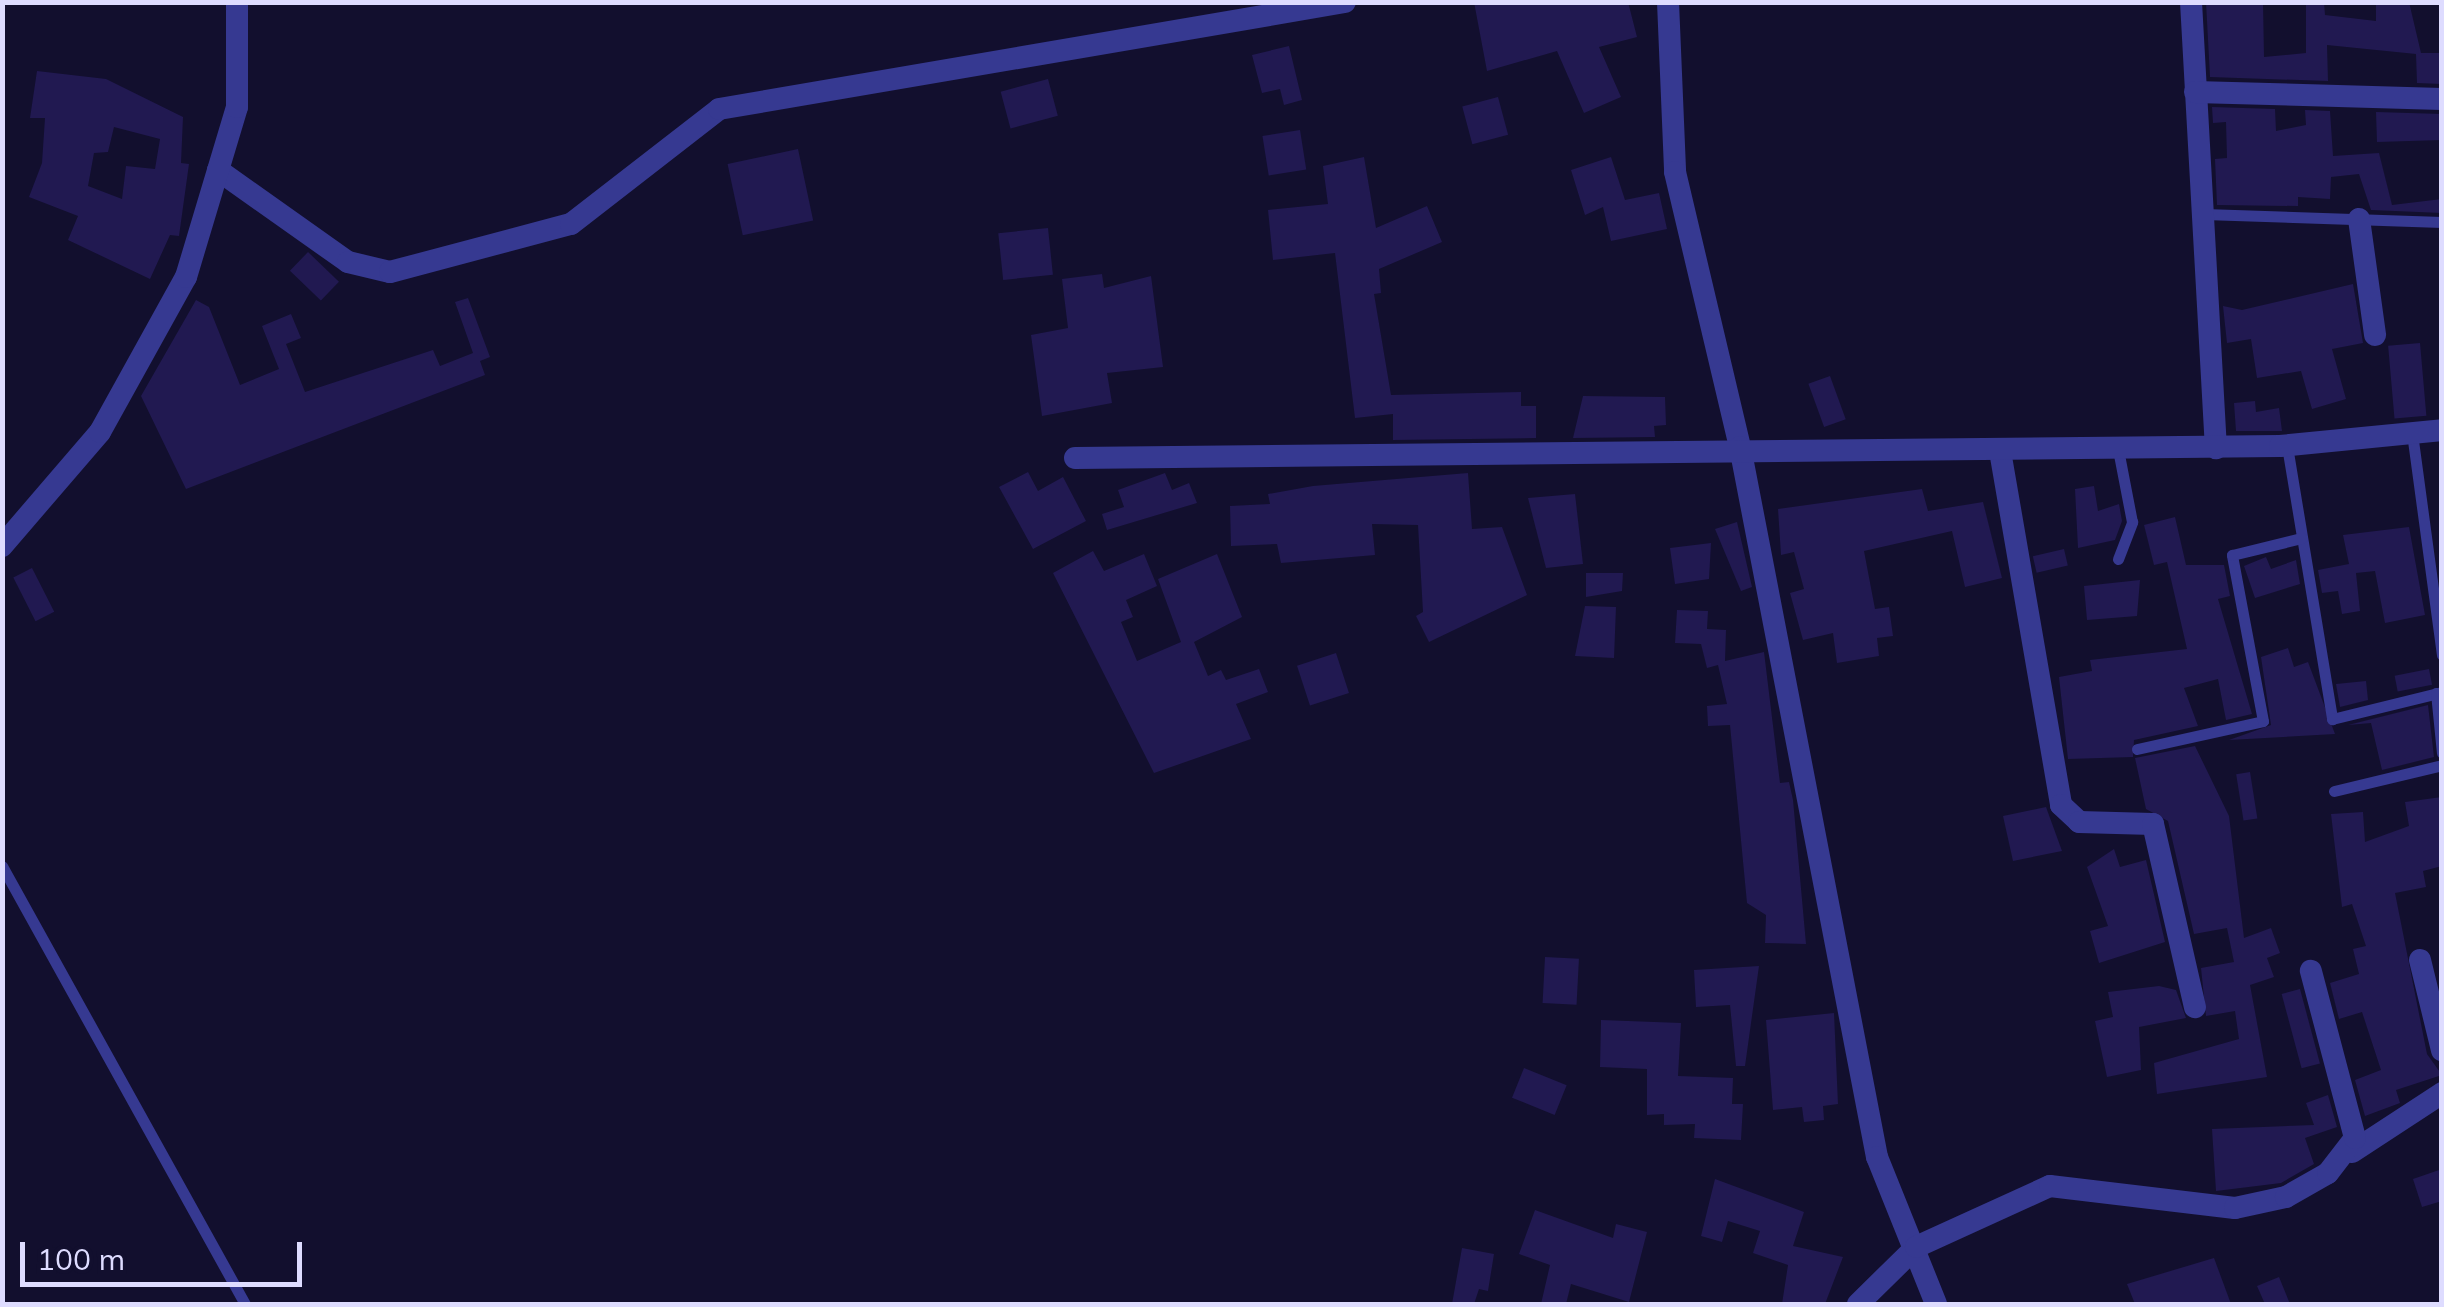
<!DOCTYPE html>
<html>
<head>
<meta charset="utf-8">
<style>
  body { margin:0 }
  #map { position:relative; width:2444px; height:1307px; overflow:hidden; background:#120f2e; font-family:Mulish,sans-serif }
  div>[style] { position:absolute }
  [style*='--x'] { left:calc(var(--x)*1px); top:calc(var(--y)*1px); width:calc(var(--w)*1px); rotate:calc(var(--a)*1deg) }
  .building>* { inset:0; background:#211951; transform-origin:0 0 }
  .lane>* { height:11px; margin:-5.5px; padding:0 5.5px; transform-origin:5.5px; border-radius:5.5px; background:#363991 }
  .street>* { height:22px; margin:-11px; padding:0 11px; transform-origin:11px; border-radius:11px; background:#363991 }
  span { translate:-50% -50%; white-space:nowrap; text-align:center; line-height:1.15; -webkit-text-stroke:8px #120f2e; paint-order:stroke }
  .frame { position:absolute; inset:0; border:5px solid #dedcff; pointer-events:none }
  .scale { position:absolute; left:20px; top:1242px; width:282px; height:45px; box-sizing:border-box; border:5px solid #dedcff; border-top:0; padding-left:12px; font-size:30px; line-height:35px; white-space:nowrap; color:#dedcff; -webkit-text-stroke:8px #120f2e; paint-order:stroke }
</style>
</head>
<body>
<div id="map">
  <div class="building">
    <i style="clip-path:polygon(1474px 2px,1628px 2px,1637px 37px,1599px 47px,1621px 97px,1584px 113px,1557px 51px,1487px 71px)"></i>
    <i style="clip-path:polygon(2206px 2px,2263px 2px,2264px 57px,2306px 53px,2306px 2px,2324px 2px,2325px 15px,2376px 21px,2376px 2px,2409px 2px,2421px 53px,2442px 53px,2442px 84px,2417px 83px,2416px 54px,2327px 45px,2328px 81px,2210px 77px)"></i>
    <i style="clip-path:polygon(1289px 46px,1302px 100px,1284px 105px,1280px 89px,1262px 93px,1252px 55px)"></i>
    <i style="clip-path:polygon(evenodd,37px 71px,106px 79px,183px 117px,181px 163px,189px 164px,179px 236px,170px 235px,150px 279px,68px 240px,78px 216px,29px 197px,42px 163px,45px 118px,30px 118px,37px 71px,114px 127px,160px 139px,155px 169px,126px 166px,122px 199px,88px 186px,94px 153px,108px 152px,114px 127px)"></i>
    <i style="left:1048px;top:79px;width:38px;height:49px;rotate:75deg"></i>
    <i style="left:1498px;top:97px;width:39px;height:37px;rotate:75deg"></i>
    <i style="clip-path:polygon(2212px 107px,2275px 109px,2276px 131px,2306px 125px,2305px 110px,2330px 111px,2333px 156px,2379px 153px,2392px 205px,2442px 199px,2442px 213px,2371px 210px,2359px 174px,2331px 177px,2330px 199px,2298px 197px,2298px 206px,2217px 205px,2215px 159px,2227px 158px,2226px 122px,2213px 123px)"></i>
    <i style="clip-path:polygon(2376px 112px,2442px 114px,2442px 140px,2377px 142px)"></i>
    <i style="left:1300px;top:130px;width:40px;height:38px;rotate:81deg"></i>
    <i style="left:798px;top:149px;width:73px;height:72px;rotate:78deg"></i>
    <i style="clip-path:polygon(1364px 157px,1376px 228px,1427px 206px,1442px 242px,1379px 269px,1381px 293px,1374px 294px,1391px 395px,1521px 392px,1521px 406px,1536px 406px,1536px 438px,1393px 440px,1393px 414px,1355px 418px,1335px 253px,1273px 260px,1268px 210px,1328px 204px,1323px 166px)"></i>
    <i style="clip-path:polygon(1611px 157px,1625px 200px,1659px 193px,1667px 229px,1611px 241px,1603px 207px,1585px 215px,1571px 170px)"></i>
    <i style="left:1048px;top:228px;width:47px;height:50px;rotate:84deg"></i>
    <i style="left:308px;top:252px;width:43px;height:26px;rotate:44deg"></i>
    <i style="clip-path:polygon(1102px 274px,1104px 288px,1151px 276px,1163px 367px,1107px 373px,1112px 403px,1042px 416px,1031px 335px,1068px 328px,1062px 279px)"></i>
    <i style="clip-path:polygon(2353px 284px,2363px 343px,2332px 349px,2346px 399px,2312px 409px,2301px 371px,2257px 378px,2251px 339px,2227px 343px,2223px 306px,2242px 310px)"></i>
    <i style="clip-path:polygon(468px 298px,490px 357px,480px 361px,485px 375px,186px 489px,141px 396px,196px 300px,209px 307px,240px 385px,279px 369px,262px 326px,291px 314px,301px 338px,286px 344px,305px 392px,433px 350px,440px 366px,473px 353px,455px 302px)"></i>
    <i style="left:2420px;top:343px;width:73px;height:32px;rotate:85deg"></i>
    <i style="left:1830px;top:376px;width:46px;height:23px;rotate:70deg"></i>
    <i style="clip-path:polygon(1583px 396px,1665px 397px,1666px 425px,1654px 426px,1655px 437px,1573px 438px)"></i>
    <i style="clip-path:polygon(2255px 401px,2256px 412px,2279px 408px,2282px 431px,2236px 431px,2234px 403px)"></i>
    <i style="clip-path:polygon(1028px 472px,1038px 491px,1063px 477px,1086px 521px,1033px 549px,999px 487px)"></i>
    <i style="clip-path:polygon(1165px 473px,1172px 490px,1189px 483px,1197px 503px,1107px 530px,1102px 514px,1124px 507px,1118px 490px)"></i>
    <i style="clip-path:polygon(1468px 473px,1472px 529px,1502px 527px,1527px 595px,1429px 642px,1416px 616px,1423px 612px,1418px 525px,1372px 524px,1375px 555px,1281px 563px,1277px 544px,1231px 546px,1230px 506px,1270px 504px,1268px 494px,1313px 486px)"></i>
    <i style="clip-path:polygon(2094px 486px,2098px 511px,2119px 504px,2122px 521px,2115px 540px,2078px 548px,2075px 489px)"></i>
    <i style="clip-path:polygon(1922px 489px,1928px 511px,1983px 502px,2002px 578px,1965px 587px,1952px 531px,1864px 551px,1875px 609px,1889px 607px,1893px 636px,1877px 638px,1879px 656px,1837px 663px,1833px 633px,1803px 640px,1790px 593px,1804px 589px,1794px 552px,1781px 555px,1778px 509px)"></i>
    <i style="clip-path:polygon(1575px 494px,1583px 564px,1546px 568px,1528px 498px)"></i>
    <i style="clip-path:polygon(2175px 517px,2186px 565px,2224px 565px,2230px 596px,2218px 599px,2252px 714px,2226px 720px,2218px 679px,2184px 688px,2198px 726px,2134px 740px,2133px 757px,2068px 759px,2059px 677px,2092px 671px,2090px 660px,2187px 649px,2167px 562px,2154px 565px,2144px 525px)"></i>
    <i style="clip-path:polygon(1737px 522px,1752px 587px,1741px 591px,1715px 529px)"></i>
    <i style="clip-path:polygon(2409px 527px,2425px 615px,2385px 623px,2375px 571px,2356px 573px,2360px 611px,2342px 614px,2338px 591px,2322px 593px,2318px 570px,2349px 564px,2343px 535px)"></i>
    <i style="clip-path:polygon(1711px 543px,1709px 579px,1675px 584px,1670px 548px)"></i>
    <i style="left:2064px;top:549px;width:17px;height:32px;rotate:77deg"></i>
    <i style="clip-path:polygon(1093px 551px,1104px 571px,1144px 554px,1157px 586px,1126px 600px,1133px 617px,1121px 622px,1137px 661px,1181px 642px,1158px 579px,1217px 554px,1242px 617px,1194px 642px,1208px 676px,1221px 670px,1226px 680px,1259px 669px,1268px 692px,1236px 704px,1251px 739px,1154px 773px,1053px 573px)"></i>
    <i style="clip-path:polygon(2266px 557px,2271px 569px,2296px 560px,2300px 584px,2255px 598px,2244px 566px)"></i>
    <i style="left:32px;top:568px;width:49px;height:21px;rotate:63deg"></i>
    <i style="clip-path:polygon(1586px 573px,1623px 573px,1622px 591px,1586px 597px)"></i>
    <i style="clip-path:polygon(2140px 580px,2137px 616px,2087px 620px,2084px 586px)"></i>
    <i style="clip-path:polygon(1585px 606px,1616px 607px,1614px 658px,1575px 656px)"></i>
    <i style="clip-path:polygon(1677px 610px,1708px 611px,1707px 629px,1726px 630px,1725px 661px,1764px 652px,1780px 783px,1789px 782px,1793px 800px,1806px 944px,1765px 943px,1766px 915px,1747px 903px,1730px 725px,1708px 726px,1707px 706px,1727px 704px,1718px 665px,1707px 668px,1701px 644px,1675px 643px)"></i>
    <i style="clip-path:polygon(2288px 648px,2294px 667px,2308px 662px,2335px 734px,2229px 740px,2271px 725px,2261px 657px)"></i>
    <i style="left:1336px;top:653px;width:42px;height:41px;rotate:72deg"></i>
    <i style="left:2429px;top:669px;width:16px;height:35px;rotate:79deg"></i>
    <i style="clip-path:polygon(2366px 681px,2368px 700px,2340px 707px,2336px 684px)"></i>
    <i style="clip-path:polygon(2428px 705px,2434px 757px,2382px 770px,2371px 723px,2348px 725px)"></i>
    <i style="clip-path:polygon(2195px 746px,2229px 816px,2244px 938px,2271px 928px,2280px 953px,2267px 958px,2274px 977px,2250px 985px,2267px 1077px,2157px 1094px,2154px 1063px,2239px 1039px,2235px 1011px,2206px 1016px,2201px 968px,2234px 962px,2227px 928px,2194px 934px,2168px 821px,2146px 809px,2135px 758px)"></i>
    <i style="left:2250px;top:772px;width:47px;height:14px;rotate:81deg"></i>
    <i style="clip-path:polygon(2442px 797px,2442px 866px,2423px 871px,2426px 887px,2395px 893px,2427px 1054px,2442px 1075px,2396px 1090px,2400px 1103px,2365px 1116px,2355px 1080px,2381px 1070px,2362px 1012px,2339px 1019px,2330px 983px,2359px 974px,2353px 949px,2366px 946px,2352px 904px,2342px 907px,2331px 814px,2363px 812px,2365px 842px,2409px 826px,2405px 802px)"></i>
    <i style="clip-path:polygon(2046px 807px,2062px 851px,2013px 861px,2003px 816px)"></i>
    <i style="clip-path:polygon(2114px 849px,2120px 867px,2146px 860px,2165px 942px,2099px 963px,2090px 931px,2108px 926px,2087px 867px)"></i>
    <i style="left:1545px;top:957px;width:34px;height:46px;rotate:3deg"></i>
    <i style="clip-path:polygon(1759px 966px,1745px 1066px,1736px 1066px,1730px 1005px,1696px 1007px,1694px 970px)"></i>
    <i style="clip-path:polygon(2159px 986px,2176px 990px,2186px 1018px,2139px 1027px,2141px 1070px,2107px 1077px,2095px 1021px,2113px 1017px,2108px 992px)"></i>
    <i style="left:2300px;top:989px;width:77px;height:19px;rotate:75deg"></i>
    <i style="clip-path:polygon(1834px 1013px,1838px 1104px,1823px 1106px,1824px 1120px,1804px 1122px,1802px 1107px,1773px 1110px,1766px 1020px)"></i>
    <i style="clip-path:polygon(1601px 1020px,1681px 1023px,1678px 1076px,1733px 1078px,1732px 1104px,1743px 1104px,1741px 1140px,1694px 1138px,1695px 1124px,1664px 1125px,1664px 1114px,1647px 1115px,1647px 1069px,1600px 1067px)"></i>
    <i style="left:1524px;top:1068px;width:46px;height:32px;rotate:22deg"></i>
    <i style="clip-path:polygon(2328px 1095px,2337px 1127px,2305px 1138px,2314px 1164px,2281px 1183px,2216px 1191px,2212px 1129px,2314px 1125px,2306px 1103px)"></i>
    <i style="clip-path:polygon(2442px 1169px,2442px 1201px,2422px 1207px,2413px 1179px)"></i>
    <i style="clip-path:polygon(1715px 1179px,1804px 1212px,1793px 1246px,1843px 1257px,1825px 1304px,1782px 1304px,1788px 1265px,1753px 1253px,1760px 1231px,1728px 1221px,1722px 1242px,1701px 1236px)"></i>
    <i style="clip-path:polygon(1535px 1210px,1613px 1238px,1616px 1224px,1647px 1232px,1629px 1302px,1571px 1284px,1566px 1304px,1541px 1304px,1550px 1265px,1519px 1254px)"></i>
    <i style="clip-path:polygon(1462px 1248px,1494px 1254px,1488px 1291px,1479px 1289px,1474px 1304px,1452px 1304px)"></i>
    <i style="clip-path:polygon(2214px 1258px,2231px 1304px,2135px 1304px,2127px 1284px)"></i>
    <i style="clip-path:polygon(2279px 1277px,2290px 1304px,2265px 1304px,2257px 1286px)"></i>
  </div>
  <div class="lane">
    <i style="--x:2204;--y:214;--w:238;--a:1.9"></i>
    <i style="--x:2412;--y:433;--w:224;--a:82.3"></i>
    <i style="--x:2287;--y:446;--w:277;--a:80.6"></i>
    <i style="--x:2332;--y:719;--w:113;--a:-13.8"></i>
    <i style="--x:2118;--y:559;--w:40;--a:-69"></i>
    <i style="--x:2132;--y:522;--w:74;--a:-100.9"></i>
    <i style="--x:2436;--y:693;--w:60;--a:84.3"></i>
    <i style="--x:2137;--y:749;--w:129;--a:-12.5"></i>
    <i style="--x:2263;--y:721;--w:169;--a:-100.6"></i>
    <i style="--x:2232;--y:555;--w:72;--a:-13.7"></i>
    <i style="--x:2334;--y:791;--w:111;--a:-13.5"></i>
    <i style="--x:2;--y:866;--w:501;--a:60.98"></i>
  </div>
  <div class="street">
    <i style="--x:1668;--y:2;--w:170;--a:87.6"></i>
    <i style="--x:1675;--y:172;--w:283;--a:76.7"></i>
    <i style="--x:1740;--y:447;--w:723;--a:79.08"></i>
    <i style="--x:1877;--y:1157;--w:158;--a:68.1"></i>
    <i style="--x:2191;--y:2;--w:447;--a:86.8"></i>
    <i style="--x:2195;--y:92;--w:247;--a:1.6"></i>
    <i style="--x:218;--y:170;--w:159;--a:35.3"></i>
    <i style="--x:348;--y:262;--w:43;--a:13.4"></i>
    <i style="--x:390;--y:272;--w:187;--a:-14.9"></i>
    <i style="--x:571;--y:224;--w:187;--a:-37.8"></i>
    <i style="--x:719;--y:109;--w:635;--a:-9.7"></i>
    <i style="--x:2359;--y:219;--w:117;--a:82.1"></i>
    <i style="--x:2000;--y:451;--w:359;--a:80.2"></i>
    <i style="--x:2061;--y:805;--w:25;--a:43"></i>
    <i style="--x:2079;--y:822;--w:74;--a:1.5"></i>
    <i style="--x:2153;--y:824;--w:188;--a:77.1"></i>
    <i style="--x:1075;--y:458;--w:1205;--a:-0.57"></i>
    <i style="--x:2280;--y:446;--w:163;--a:-5.6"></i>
    <i style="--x:2;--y:546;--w:150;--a:-49.3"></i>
    <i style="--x:100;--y:432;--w:177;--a:-61"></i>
    <i style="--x:186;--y:277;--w:177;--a:-73.3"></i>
    <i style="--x:237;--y:107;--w:105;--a:-90"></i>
    <i style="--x:2420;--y:960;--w:93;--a:76.3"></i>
    <i style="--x:2352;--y:1152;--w:108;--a:-33.2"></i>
    <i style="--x:1858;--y:1304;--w:81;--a:-44.5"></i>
    <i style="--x:1916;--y:1247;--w:147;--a:-24.5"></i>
    <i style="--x:2050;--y:1186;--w:186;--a:6.8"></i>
    <i style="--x:2235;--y:1208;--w:52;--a:-12.2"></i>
    <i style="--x:2286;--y:1197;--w:48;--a:-29.7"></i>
    <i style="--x:2328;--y:1173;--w:44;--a:-52.4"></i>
    <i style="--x:2355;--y:1138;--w:173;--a:-104.8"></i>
  </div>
  <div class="frame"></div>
  <div class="scale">100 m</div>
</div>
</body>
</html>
